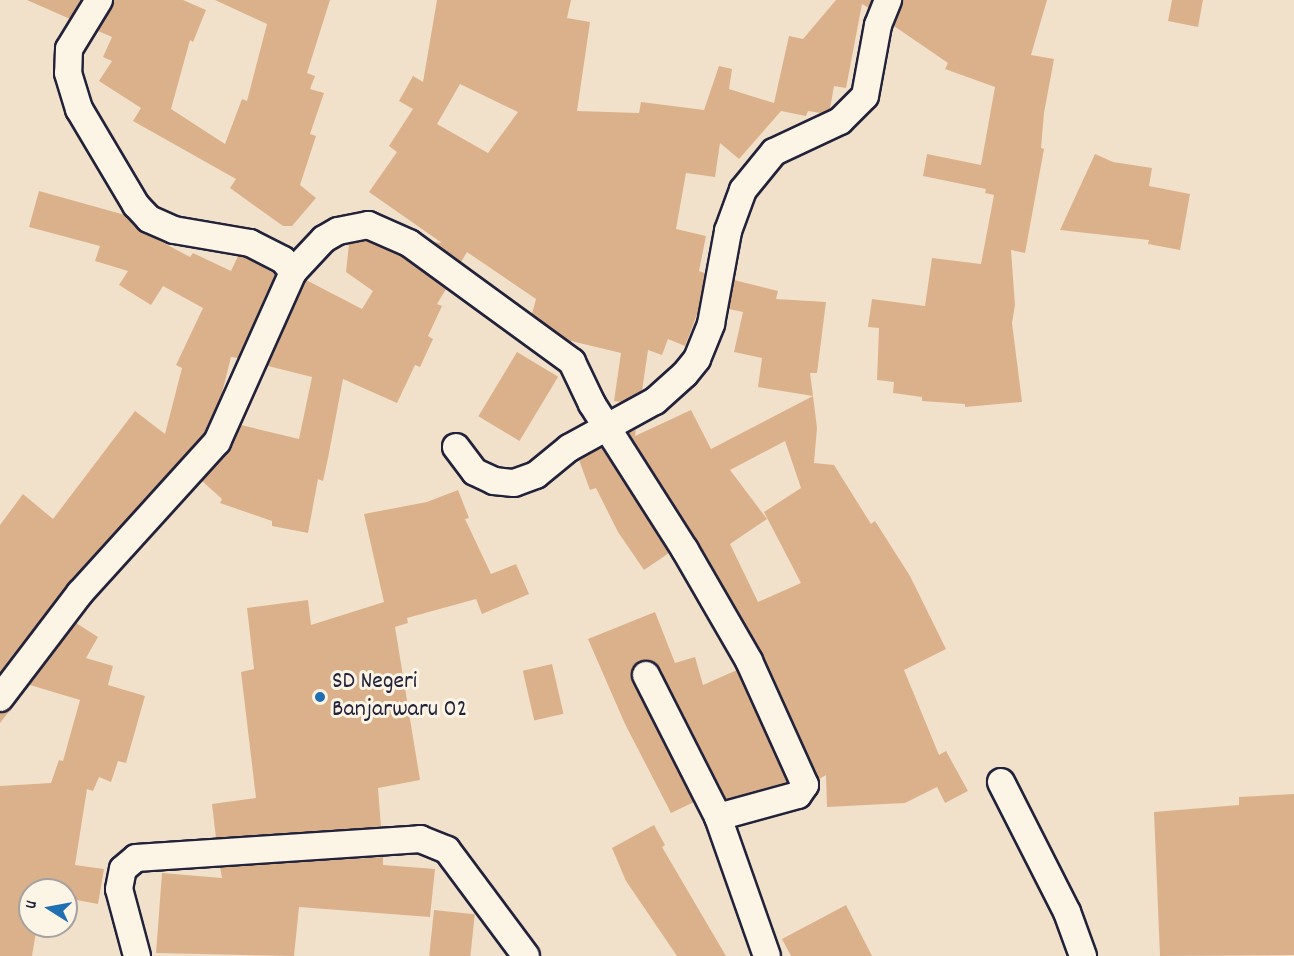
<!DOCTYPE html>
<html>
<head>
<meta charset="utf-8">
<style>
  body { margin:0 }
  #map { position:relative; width:1294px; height:956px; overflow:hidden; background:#f2e1ca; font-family:Dekko,sans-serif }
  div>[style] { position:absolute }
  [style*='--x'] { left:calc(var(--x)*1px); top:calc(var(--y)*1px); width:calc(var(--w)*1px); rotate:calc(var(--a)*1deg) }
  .building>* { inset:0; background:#dbb18c; transform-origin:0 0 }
  .roads { filter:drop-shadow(2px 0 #22223b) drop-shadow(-2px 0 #22223b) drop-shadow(0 2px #22223b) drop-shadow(0 -2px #22223b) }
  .minor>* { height:26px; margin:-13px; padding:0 13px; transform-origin:13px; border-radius:13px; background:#fcf5e5 }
  .dots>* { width:16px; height:16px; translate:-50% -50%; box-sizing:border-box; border:3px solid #fcf5e5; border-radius:50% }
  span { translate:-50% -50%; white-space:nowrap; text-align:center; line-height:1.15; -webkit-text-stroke:6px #fcf5e5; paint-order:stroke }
  .poi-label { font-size:24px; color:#22223b }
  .left { translate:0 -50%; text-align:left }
  .north { position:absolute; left:18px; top:878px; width:60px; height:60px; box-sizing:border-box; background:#fcf5e5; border:2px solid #a5a1a1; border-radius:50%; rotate:281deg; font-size:16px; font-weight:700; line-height:24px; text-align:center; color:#22223b }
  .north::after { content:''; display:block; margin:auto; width:21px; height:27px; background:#1f6fb2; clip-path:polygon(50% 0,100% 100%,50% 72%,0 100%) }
</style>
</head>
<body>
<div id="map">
  <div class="building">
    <i style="clip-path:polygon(27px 0,81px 0,70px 19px)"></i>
    <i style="clip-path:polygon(114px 0,183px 0,206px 10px,193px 42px,190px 40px,171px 109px,225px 144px,242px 99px,247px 101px,267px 24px,215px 0,330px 0,307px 73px,315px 76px,310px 89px,324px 93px,310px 134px,316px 136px,300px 185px,316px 198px,292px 226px,283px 226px,230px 188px,236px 179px,133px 121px,141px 108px,99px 81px,112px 61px,103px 57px,112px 37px,98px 31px)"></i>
    <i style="clip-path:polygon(evenodd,437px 0,571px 0,567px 18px,590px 22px,577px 111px,639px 113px,641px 102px,704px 110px,719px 66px,732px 69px,729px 89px,774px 103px,789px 36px,803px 39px,836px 0,872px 0,869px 8px,862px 4px,846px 88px,834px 86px,830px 109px,821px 113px,808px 111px,806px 116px,781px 111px,739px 159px,720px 143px,715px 177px,686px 173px,676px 229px,706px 236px,699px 271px,705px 273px,698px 312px,685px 346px,668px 339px,662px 355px,648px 350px,642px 391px,622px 402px,614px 401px,621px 353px,567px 340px,532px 314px,536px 299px,467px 252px,461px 262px,433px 242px,442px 243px,369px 192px,397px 152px,389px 146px,413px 109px,399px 101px,413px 76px,423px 82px,437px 0,460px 84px,518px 112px,488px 153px,437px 124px,460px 84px)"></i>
    <i style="clip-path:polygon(903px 0,1047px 0,1031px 55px,1054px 59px,1044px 113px,1041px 148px,1044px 149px,1025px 253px,1011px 250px,1015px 305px,1012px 323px,1022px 402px,965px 407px,965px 404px,922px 401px,922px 397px,893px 393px,894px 382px,877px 380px,879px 328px,868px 327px,872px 299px,925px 306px,932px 258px,981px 264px,994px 195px,985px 193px,986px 189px,923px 176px,927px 154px,981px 165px,995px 87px,945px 69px,948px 63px,894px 26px)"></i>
    <i style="clip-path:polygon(1172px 0,1203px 0,1198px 27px,1168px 21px)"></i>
    <i style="clip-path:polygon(1095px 154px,1113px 162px,1152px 168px,1149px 186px,1190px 194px,1180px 250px,1148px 244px,1149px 240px,1060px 230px)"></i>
    <i style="clip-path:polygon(39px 191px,125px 215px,143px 232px,190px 257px,193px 253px,231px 271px,238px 256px,245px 257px,275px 274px,238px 358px,231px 357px,221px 397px,204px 434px,69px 583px,0 673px,0 525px,23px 494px,53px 519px,135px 411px,165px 434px,182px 368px,176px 365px,203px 308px,163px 286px,151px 305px,119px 285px,128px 271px,95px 261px,100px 246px,29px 227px)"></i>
    <i style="clip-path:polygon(366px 241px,401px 256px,446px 289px,437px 304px,442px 306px,428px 336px,433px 339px,420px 367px,415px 365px,397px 403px,343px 379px,328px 458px,323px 481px,318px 479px,308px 533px,272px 526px,272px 521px,220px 503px,222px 499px,202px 481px,228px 452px,241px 425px,299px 439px,312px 377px,268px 366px,306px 280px,362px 309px,373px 291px,346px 272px,349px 244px)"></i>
    <i style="clip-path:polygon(734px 280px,778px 291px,776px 299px,826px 302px,817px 373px,810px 373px,813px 396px,758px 387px,762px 358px,734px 352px,743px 312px,729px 309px)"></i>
    <i style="left:517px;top:352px;width:48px;height:75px;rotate:31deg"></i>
    <i style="clip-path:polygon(evenodd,813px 396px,817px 428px,814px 463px,834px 465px,871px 524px,875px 521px,910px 576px,946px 649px,904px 670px,939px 755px,946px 751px,968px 791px,945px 803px,937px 787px,905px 803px,827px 807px,826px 775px,819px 779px,762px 654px,628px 433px,636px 430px,635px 436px,691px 410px,711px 449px,813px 396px,785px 441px,801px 488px,764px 512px,801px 583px,758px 602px,730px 544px,767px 519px,730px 470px,785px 441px)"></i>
    <i style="clip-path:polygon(602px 447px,669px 553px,644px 570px,618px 532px,596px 488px,590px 490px,579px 460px)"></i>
    <i style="clip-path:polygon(458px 490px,469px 518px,465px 519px,491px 574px,516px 564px,529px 594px,482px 614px,476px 599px,407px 618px,408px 623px,395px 627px,420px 780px,378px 788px,381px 827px,216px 838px,212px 804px,256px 798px,241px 672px,254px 669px,247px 608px,308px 600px,311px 625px,384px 602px,364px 514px,427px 502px)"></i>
    <i style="clip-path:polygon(655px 612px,675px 663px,695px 657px,703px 685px,737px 670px,787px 782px,726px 799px,659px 668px,654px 662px,640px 661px,633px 667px,633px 682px,694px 802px,671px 813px,625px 724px,588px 639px)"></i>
    <i style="clip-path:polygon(76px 623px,98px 637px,86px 658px,113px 666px,108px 685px,145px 696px,126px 763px,118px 761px,111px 782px,99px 777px,93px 791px,87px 789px,75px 865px,104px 869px,98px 904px,66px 898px,66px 890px,30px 890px,30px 926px,37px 926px,32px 956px,0 956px,0 786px,51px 783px,59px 760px,63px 761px,80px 700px,30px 685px,0 723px,0 713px,12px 707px)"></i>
    <i style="left:552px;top:664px;width:51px;height:30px;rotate:77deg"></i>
    <i style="clip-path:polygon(1294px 794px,1294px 955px,1160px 956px,1154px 812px,1239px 805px,1239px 797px)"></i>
    <i style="clip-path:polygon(654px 825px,665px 845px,662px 847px,726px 956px,677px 956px,626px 881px,612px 848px)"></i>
    <i style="clip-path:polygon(383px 857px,383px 865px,435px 869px,430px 917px,299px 907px,294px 956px,156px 953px,162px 873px,222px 878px,220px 867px)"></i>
    <i style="clip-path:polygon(846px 905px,872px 956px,791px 956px,782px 939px)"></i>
    <i style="left:434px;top:910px;width:41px;height:46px;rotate:6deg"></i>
  </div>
  <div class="roads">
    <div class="minor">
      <i style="--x:99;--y:0;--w:57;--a:121.5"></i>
      <i style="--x:69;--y:49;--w:24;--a:92"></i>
      <i style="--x:68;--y:73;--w:38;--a:73"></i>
      <i style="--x:79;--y:109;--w:112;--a:59.3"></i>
      <i style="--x:136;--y:205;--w:19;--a:47"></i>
      <i style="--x:149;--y:219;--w:27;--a:24"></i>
      <i style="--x:174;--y:230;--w:77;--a:9.7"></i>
      <i style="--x:250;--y:243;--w:37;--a:27"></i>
      <i style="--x:283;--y:260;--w:16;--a:50"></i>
      <i style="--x:456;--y:447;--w:31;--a:53"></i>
      <i style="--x:475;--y:472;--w:21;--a:25"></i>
      <i style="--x:494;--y:481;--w:20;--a:6"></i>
      <i style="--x:514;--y:483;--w:23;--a:-20"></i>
      <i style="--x:536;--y:475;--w:43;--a:-39.3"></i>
      <i style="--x:569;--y:448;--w:98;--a:-28.7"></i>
      <i style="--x:655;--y:401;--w:40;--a:-42"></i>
      <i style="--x:685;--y:374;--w:19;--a:-51"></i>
      <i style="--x:697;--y:359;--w:38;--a:-68"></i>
      <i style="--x:711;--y:324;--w:95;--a:-79.6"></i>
      <i style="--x:728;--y:231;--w:44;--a:-69.9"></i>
      <i style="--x:743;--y:190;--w:49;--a:-50.8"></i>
      <i style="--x:774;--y:152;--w:73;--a:-25.2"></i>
      <i style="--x:840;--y:121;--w:35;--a:-45"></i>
      <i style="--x:865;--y:96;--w:72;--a:-79.6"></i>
      <i style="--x:878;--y:25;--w:27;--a:-68"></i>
      <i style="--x:646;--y:675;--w:159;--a:63.1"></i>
      <i style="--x:718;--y:817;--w:147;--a:70.6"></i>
      <i style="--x:0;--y:698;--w:132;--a:-52.7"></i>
      <i style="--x:80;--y:593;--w:204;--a:-47.8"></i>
      <i style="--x:217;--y:442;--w:186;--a:-65.9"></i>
      <i style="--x:293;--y:272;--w:45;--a:-46.8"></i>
      <i style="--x:324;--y:239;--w:16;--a:-30"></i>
      <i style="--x:338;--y:231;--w:31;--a:-11"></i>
      <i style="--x:368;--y:225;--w:45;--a:23.7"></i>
      <i style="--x:409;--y:243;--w:202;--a:36.1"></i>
      <i style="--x:572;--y:362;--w:47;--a:64.5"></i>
      <i style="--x:592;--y:404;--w:173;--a:57.5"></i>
      <i style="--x:685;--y:550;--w:128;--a:60"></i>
      <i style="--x:749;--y:661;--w:136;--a:65.7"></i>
      <i style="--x:805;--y:785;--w:12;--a:125"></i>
      <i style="--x:798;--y:795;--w:83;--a:164.6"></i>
      <i style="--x:1001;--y:782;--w:146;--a:63.1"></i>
      <i style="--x:1067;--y:912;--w:47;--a:70"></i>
      <i style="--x:137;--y:956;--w:69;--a:-105"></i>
      <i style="--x:119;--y:889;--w:20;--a:-79"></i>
      <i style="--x:123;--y:869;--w:17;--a:-40"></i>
      <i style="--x:136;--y:858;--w:285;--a:-3.8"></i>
      <i style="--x:420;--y:839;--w:29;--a:22"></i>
      <i style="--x:447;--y:850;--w:132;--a:53.3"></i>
    </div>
  </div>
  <div class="dots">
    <i style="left:320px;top:697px;background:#1f6fb2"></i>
  </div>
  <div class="poi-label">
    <span class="left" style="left:332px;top:697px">SD Negeri<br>Banjarwaru 02</span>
  </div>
  <div class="north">U</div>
</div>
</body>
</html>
